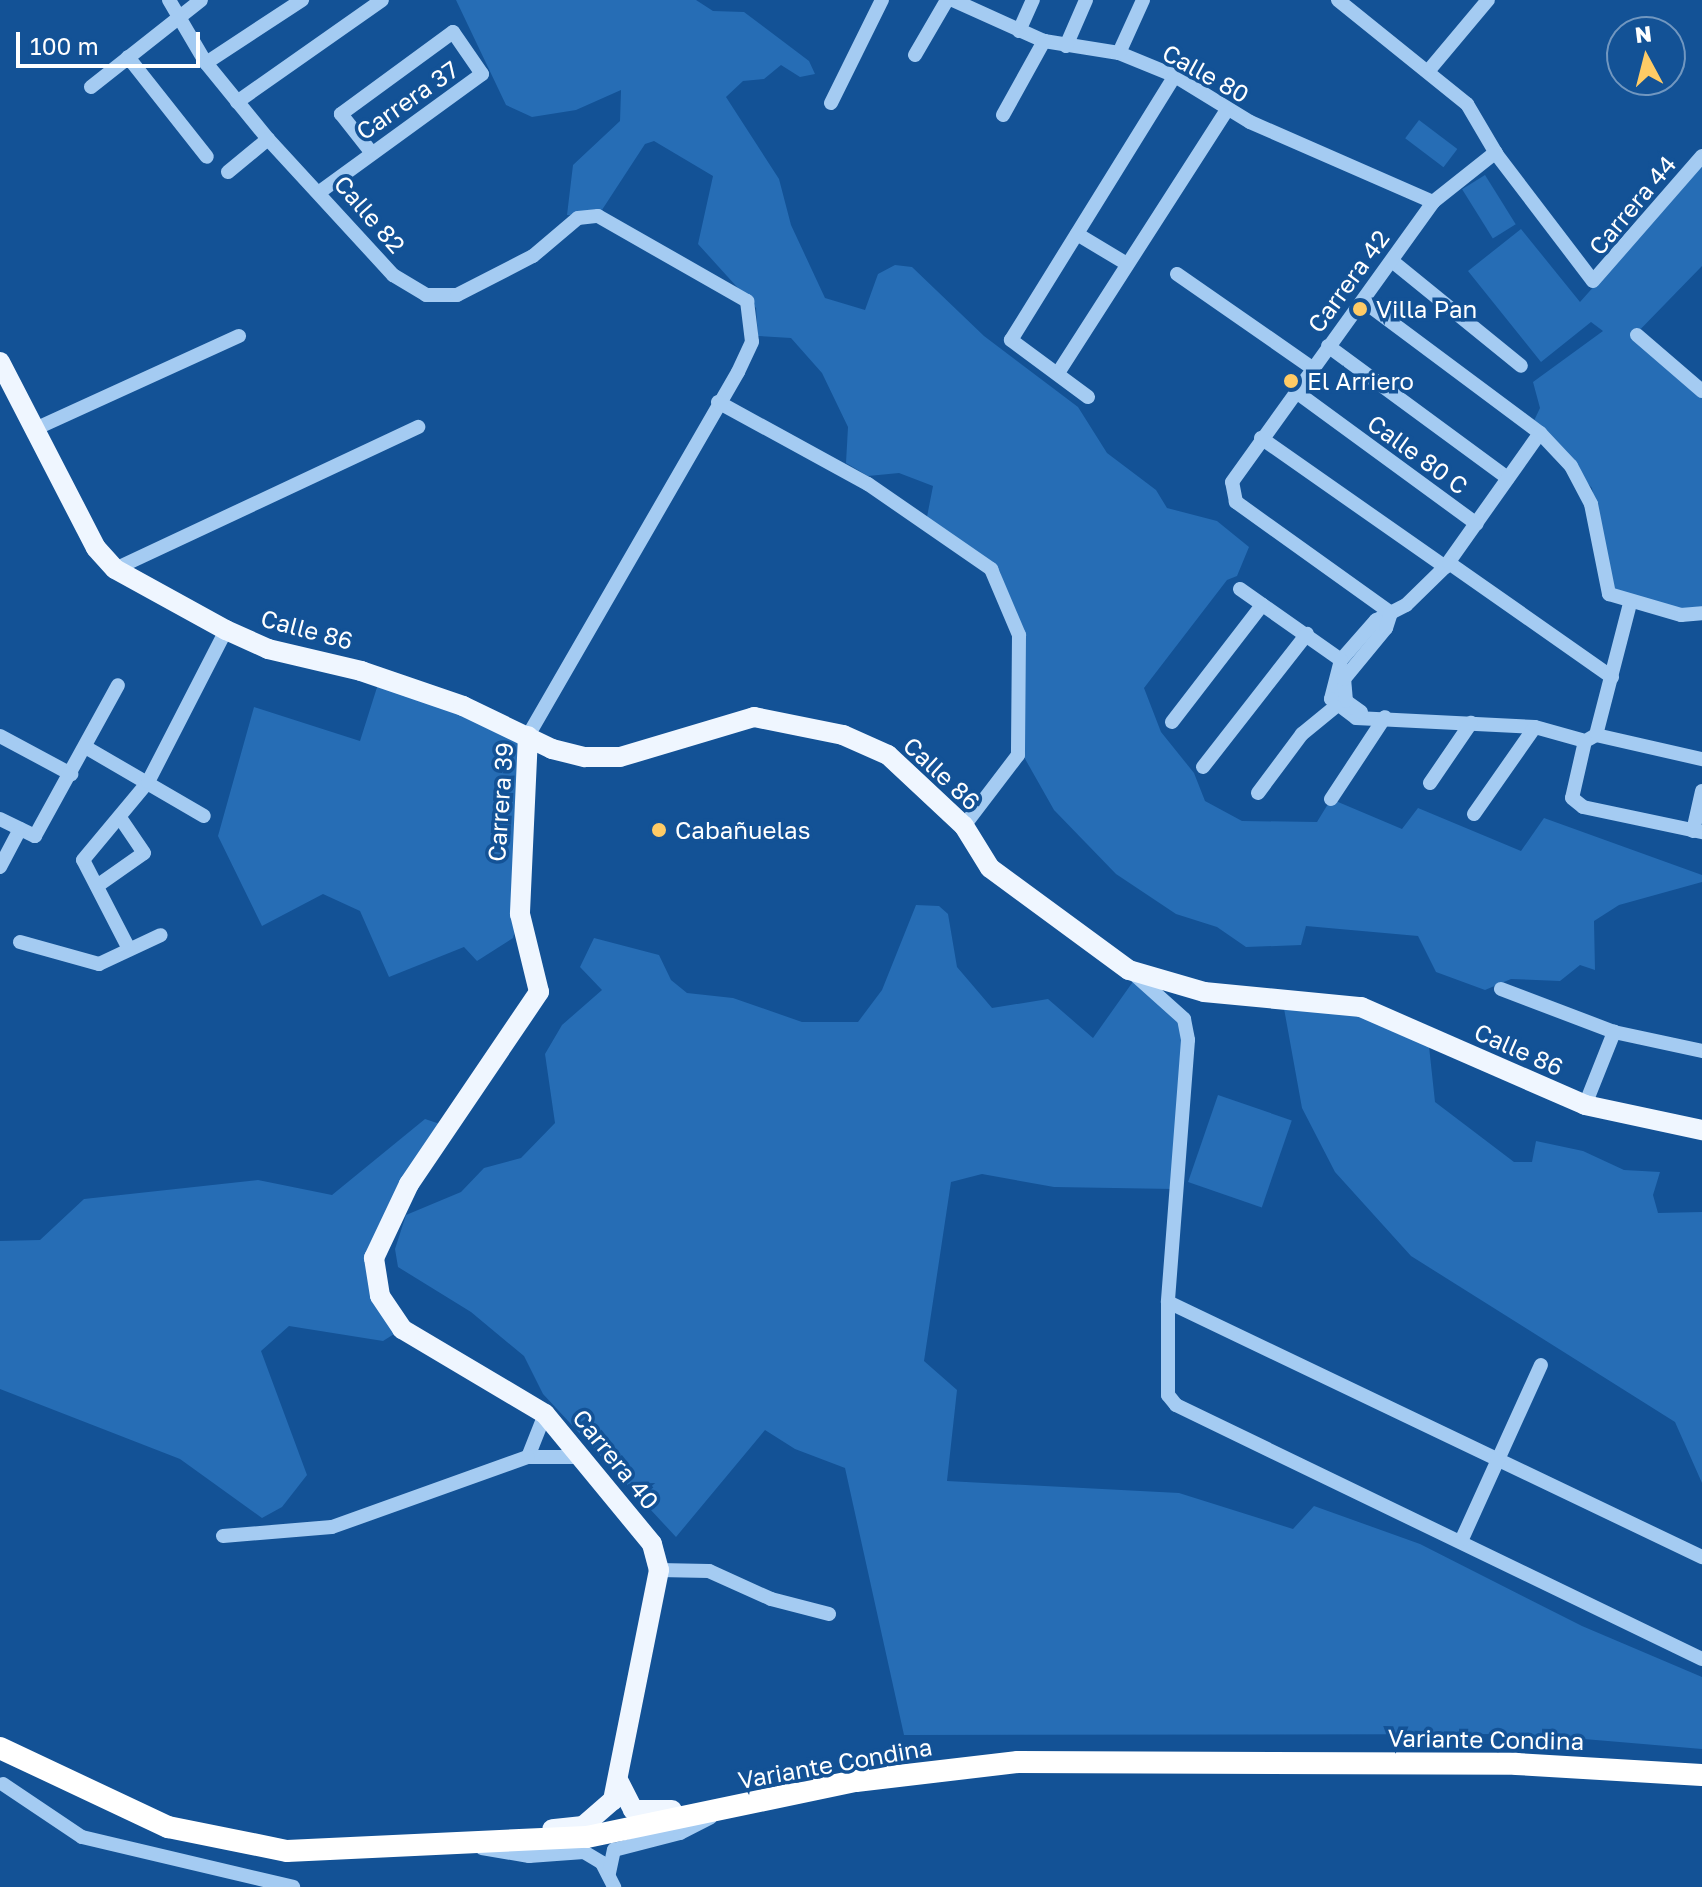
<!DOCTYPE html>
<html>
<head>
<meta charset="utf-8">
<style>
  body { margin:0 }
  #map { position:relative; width:1702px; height:1887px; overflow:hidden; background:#135296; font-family:"Golos Text",sans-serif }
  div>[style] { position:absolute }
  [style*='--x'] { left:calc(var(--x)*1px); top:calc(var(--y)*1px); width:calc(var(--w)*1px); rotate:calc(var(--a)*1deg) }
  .green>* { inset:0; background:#266db5; transform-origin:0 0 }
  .minor>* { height:14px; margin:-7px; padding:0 7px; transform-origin:7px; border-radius:7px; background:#a4cbf2 }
  .major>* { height:20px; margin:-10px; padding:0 10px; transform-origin:10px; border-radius:10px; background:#eff6ff }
  .highway>* { height:22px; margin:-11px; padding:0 11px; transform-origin:11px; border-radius:11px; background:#fff }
  .dots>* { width:22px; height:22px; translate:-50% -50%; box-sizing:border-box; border:4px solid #135296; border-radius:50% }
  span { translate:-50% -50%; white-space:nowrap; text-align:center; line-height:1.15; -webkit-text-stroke:7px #135296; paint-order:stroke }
  .street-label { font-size:24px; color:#fff }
  .poi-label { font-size:24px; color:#fff }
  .left { translate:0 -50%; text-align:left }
  .north { position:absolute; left:1606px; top:16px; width:80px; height:80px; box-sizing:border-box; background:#135296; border:2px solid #7197c0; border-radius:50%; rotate:353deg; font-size:22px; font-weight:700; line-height:32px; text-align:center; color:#fff }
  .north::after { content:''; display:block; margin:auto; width:28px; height:36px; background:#ffcb65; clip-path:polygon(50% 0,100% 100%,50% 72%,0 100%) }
  .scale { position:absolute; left:16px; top:32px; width:184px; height:36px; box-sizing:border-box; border:4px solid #fff; border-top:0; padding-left:10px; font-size:24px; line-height:28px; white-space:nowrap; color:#fff; -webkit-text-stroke:6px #135296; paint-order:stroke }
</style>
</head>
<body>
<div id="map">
  <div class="green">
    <i style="clip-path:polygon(456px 0,696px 0,713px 11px,744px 12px,809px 61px,815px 74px,800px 77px,781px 65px,764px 79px,743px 81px,726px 97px,779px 179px,791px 225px,825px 298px,865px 310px,878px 274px,895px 265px,912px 267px,984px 336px,1078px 407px,1107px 453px,1156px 490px,1167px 508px,1217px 521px,1249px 547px,1237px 576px,1227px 580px,1144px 688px,1161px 732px,1194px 773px,1205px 801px,1242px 821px,1317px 822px,1331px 799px,1402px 829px,1418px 808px,1521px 851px,1544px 818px,1702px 875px,1702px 882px,1619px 905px,1594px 921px,1595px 970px,1580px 965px,1560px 981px,1511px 979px,1485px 990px,1436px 972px,1418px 936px,1306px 926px,1301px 945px,1246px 947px,1217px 927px,1176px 914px,1116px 874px,1054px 810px,1024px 757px,1019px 635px,1000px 572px,926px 522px,933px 486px,899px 473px,868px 476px,846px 463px,848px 427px,822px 373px,791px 338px,758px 336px,756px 308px,698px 244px,713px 176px,654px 141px,645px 144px,598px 216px,567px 215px,573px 165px,620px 121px,621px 90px,576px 110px,532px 117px,506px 105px)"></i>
    <i style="left:1419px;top:120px;width:48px;height:23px;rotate:37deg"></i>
    <i style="clip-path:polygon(1702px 165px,1702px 266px,1630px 340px,1637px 335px,1702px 391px,1702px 614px,1609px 594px,1592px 488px,1531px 427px,1540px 408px,1533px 382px,1603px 331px,1591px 322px,1541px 362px,1468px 271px,1521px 229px,1580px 302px)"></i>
    <i style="left:1485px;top:175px;width:58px;height:27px;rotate:58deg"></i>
    <i style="clip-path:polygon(379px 681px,526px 739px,520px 914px,513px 938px,477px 961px,464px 947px,389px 977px,360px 911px,323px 894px,262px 926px,218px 836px,254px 707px,360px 741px)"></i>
    <i style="clip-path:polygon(916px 905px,939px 906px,948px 914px,957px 967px,992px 1008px,1048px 999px,1093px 1038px,1137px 976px,1185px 1026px,1174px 1189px,1054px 1187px,982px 1174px,951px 1182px,924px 1361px,957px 1390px,947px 1481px,1179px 1493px,1293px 1529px,1314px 1506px,1420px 1544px,1582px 1626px,1702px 1677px,1702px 1749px,1525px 1734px,904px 1735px,845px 1468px,795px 1449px,765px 1430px,676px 1537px,543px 1394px,524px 1356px,471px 1312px,398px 1267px,395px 1249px,406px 1215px,461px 1192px,484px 1168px,521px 1158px,555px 1123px,545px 1054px,562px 1025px,602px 990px,580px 967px,594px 938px,659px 955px,671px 980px,687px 993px,733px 998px,802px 1022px,858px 1022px,882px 990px)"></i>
    <i style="clip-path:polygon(1324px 1002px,1428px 1037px,1435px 1102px,1514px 1162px,1532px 1162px,1536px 1141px,1583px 1151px,1624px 1170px,1660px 1172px,1653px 1195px,1658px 1213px,1702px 1212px,1702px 1483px,1675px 1422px,1411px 1256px,1335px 1172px,1302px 1108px,1283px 1003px)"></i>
    <i style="left:1218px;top:1095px;width:78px;height:92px;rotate:19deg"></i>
    <i style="clip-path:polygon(425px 1119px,446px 1126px,378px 1248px,380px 1296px,402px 1329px,383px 1341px,289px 1326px,261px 1351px,307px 1475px,282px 1507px,262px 1518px,180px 1459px,0 1389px,0 1241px,40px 1240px,84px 1199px,258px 1180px,332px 1195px)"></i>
  </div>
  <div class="minor">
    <i style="--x:169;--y:0;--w:73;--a:59.6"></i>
    <i style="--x:206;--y:63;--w:98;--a:50.8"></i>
    <i style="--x:268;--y:139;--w:185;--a:47.4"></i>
    <i style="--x:393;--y:275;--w:39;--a:31"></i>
    <i style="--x:426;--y:295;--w:31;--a:0"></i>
    <i style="--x:457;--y:295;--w:85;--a:-27.2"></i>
    <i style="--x:533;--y:256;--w:59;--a:-40.2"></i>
    <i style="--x:578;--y:218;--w:20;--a:-6"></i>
    <i style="--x:598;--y:216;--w:172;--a:29.7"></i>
    <i style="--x:747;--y:301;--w:41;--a:83"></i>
    <i style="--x:752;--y:342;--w:33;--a:115"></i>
    <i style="--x:738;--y:372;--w:420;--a:120"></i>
    <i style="--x:953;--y:0;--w:100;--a:24.3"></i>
    <i style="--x:1044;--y:41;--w:76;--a:9.1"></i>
    <i style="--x:1119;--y:53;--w:61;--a:22.3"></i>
    <i style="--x:1175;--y:76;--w:88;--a:31.5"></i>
    <i style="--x:1250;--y:122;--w:200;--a:23.6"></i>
    <i style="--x:1338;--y:0;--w:166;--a:38.9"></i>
    <i style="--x:1467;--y:104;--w:59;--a:59.5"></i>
    <i style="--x:1497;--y:155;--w:158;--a:52.7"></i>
    <i style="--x:1593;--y:281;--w:166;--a:-48.9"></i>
    <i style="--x:1019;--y:31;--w:34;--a:-66"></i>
    <i style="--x:1066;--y:46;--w:50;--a:-66.5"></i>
    <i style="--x:1119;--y:53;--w:58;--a:-65.6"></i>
    <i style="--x:915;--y:55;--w:64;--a:-59.8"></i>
    <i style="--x:128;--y:57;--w:127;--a:51.7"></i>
    <i style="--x:206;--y:63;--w:115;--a:-33.3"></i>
    <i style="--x:1430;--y:69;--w:90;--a:-50"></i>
    <i style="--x:91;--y:87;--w:140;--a:-38.3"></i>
    <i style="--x:237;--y:102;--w:177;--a:-35.1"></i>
    <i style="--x:831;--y:103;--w:115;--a:-63.7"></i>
    <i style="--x:1003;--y:115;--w:85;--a:-61"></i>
    <i style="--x:228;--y:172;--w:52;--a:-39.5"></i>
    <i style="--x:321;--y:191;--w:199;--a:-36"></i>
    <i style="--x:482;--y:74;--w:51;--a:-124.6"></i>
    <i style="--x:453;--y:32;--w:139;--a:143.8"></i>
    <i style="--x:341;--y:114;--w:48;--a:51.7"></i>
    <i style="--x:1077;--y:234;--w:58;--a:31"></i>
    <i style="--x:1392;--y:261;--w:166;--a:39.1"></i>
    <i style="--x:1177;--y:274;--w:165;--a:34.8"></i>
    <i style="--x:1363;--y:301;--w:221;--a:36.7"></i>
    <i style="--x:1540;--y:433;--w:45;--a:46.8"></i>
    <i style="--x:1571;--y:466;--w:43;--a:62.2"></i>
    <i style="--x:1591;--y:504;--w:92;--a:78.7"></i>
    <i style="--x:1609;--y:594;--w:75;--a:16.3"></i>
    <i style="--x:1681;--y:615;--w:21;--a:-5"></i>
    <i style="--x:1637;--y:335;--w:86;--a:40.7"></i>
    <i style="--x:1328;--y:346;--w:223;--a:36.3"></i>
    <i style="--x:1058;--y:373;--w:313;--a:-57.3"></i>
    <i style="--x:1295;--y:391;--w:225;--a:36.2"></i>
    <i style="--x:1088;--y:397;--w:96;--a:-143.5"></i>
    <i style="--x:1011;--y:340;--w:311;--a:-58.2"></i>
    <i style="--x:718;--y:402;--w:171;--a:28.7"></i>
    <i style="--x:868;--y:484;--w:150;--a:34.6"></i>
    <i style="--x:991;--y:569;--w:72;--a:67"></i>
    <i style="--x:1019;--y:635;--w:120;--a:90.5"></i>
    <i style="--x:1018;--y:755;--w:89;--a:127.3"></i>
    <i style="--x:37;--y:428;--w:222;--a:-24.5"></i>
    <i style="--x:1540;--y:433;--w:164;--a:125.3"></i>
    <i style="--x:1445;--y:567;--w:54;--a:135.7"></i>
    <i style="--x:1406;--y:605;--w:34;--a:153"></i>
    <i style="--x:1376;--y:620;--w:53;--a:131.2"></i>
    <i style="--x:1341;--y:660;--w:40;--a:104.4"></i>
    <i style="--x:1331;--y:699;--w:31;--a:37"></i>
    <i style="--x:1356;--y:718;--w:179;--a:2.9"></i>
    <i style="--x:1535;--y:727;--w:52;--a:15.6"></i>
    <i style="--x:1261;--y:438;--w:225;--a:35"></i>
    <i style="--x:1449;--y:563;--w:199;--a:35"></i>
    <i style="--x:115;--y:569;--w:335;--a:-25.1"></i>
    <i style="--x:1240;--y:589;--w:123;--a:35.1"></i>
    <i style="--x:1391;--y:613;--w:191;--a:-144.4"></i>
    <i style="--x:1236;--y:502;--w:20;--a:-101"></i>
    <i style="--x:1232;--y:482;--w:345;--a:-54.3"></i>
    <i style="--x:1433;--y:202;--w:80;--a:-38.4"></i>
    <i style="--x:1361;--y:712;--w:19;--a:-144"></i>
    <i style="--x:1346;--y:701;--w:22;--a:-95"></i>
    <i style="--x:1344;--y:679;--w:66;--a:-50.5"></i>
    <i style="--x:1386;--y:628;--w:16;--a:-72"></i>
    <i style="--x:1172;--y:722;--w:148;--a:-52.4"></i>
    <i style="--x:1596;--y:735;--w:135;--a:-75.5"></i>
    <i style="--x:0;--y:736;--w:81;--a:28.2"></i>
    <i style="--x:1589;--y:739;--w:8;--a:-30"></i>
    <i style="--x:1596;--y:735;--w:109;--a:12.8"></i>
    <i style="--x:1585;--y:741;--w:58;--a:102.8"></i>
    <i style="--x:1572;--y:798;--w:14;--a:39"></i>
    <i style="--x:1583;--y:807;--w:122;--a:11.9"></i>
    <i style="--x:87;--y:748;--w:135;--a:30.2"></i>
    <i style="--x:1203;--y:767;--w:169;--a:-52"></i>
    <i style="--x:1430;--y:783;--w:73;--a:-55.7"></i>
    <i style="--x:1258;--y:793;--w:74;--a:-53.3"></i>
    <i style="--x:1302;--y:734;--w:43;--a:-39.3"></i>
    <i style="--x:1331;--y:799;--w:98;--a:-56.6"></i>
    <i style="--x:1474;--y:814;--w:106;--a:-55"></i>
    <i style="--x:0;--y:819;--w:39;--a:26"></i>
    <i style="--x:35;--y:836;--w:172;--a:-61.2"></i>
    <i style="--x:1693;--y:831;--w:41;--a:-77.3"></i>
    <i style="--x:0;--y:867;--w:43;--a:-62.2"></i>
    <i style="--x:97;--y:886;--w:57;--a:-35.1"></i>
    <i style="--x:144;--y:853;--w:41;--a:-124.1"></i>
    <i style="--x:20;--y:942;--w:82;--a:15.6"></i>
    <i style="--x:99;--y:964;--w:68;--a:-25.1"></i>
    <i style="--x:129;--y:949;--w:100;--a:-117.3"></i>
    <i style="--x:83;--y:860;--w:102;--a:-50.2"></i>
    <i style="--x:148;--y:782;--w:171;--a:-62.8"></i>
    <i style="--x:1135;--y:975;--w:66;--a:41.9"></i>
    <i style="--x:1184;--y:1019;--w:21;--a:79"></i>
    <i style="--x:1188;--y:1040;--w:263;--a:94.4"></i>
    <i style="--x:1168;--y:1302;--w:93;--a:90"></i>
    <i style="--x:1168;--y:1395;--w:13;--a:51"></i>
    <i style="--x:1176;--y:1405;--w:584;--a:25.78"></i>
    <i style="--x:1501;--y:989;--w:121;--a:20.8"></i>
    <i style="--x:1614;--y:1032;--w:90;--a:12.2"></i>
    <i style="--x:1585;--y:1105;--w:79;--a:-68.3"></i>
    <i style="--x:1168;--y:1302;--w:592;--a:25.53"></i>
    <i style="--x:545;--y:1414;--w:46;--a:111.6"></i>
    <i style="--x:528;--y:1457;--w:55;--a:0"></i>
    <i style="--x:223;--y:1536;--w:109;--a:-4.7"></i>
    <i style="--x:332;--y:1527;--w:208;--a:-19.7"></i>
    <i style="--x:1462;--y:1539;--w:191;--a:-65.6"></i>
    <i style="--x:659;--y:1570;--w:50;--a:1.1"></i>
    <i style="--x:709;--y:1571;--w:68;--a:24.3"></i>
    <i style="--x:771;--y:1599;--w:60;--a:14.5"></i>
    <i style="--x:3;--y:1784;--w:95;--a:33.9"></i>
    <i style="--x:82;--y:1837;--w:217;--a:13.3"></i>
    <i style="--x:482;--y:1848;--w:48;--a:9.7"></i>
    <i style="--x:529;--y:1856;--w:55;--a:-4.2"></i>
    <i style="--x:584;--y:1852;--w:21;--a:31"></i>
    <i style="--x:602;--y:1863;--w:27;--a:63"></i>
    <i style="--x:609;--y:1873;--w:24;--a:-78"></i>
    <i style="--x:614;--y:1850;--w:68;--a:-14.4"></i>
    <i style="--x:680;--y:1833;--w:34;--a:-27"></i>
  </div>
  <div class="major">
    <i style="--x:0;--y:362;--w:209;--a:62.7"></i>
    <i style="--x:96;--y:548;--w:28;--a:48"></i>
    <i style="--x:115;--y:569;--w:127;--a:28.8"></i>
    <i style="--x:226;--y:630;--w:46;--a:24.3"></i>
    <i style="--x:268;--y:649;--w:96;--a:13.3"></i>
    <i style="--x:361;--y:671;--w:108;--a:18.9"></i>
    <i style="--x:463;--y:706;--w:99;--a:25.8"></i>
    <i style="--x:552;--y:749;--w:34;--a:14"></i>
    <i style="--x:585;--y:757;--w:35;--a:0"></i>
    <i style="--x:620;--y:757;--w:140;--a:-16.6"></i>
    <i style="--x:754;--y:717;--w:91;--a:11.4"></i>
    <i style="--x:843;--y:735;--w:49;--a:24"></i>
    <i style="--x:888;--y:755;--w:104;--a:43.1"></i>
    <i style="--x:964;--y:826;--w:49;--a:58.2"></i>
    <i style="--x:990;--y:868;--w:172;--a:36.3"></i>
    <i style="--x:1129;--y:970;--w:78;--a:16.3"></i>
    <i style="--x:1204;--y:992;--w:158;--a:5.5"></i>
    <i style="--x:1361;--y:1007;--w:244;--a:23.6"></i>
    <i style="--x:1585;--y:1105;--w:120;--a:12.1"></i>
    <i style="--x:528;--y:736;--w:178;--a:92.6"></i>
    <i style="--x:520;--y:914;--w:80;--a:76.3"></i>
    <i style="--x:539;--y:992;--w:232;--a:124.1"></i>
    <i style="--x:409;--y:1184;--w:82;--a:115.3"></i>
    <i style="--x:374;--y:1258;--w:38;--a:81"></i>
    <i style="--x:380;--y:1296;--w:40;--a:56"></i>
    <i style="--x:402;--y:1329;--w:166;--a:30.7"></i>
    <i style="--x:545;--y:1414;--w:168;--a:50.5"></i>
    <i style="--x:652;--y:1544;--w:27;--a:75"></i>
    <i style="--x:659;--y:1570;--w:235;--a:101.3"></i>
    <i style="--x:613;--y:1800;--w:40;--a:139"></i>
    <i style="--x:583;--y:1826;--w:31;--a:174"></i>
    <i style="--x:619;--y:1782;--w:31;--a:63"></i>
    <i style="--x:633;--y:1810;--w:39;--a:0"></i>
  </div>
  <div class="highway">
    <i style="--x:0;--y:1748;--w:186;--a:25.2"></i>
    <i style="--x:168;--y:1827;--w:121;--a:11.4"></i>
    <i style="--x:287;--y:1851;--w:300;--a:-2.7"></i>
    <i style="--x:587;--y:1837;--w:275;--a:-11.8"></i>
    <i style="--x:856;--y:1781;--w:163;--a:-6.7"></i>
    <i style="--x:1018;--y:1762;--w:498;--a:0.2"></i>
    <i style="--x:1516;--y:1764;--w:186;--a:3.4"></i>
  </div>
  <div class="dots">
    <i style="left:1360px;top:309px;background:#ffcb65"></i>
    <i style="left:1291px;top:381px;background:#ffcb65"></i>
    <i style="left:659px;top:830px;background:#ffcb65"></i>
  </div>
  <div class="street-label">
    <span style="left:1206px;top:73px;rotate:29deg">Calle 80</span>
    <span style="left:407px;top:100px;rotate:-35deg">Carrera 37</span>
    <span style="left:1632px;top:205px;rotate:-50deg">Carrera 44</span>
    <span style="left:370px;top:214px;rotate:49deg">Calle 82</span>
    <span style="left:1348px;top:281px;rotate:-54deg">Carrera 42</span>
    <span style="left:1418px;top:454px;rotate:36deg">Calle 80 C</span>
    <span style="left:307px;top:629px;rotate:15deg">Calle 86</span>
    <span style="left:942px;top:773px;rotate:43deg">Calle 86</span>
    <span style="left:500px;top:802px;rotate:-86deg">Carrera 39</span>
    <span style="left:1519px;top:1049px;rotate:24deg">Calle 86</span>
    <span style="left:616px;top:1459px;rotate:51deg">Carrera 40</span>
    <span style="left:1486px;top:1739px;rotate:1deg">Variante Condina</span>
    <span style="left:835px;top:1763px;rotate:-10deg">Variante Condina</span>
  </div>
  <div class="poi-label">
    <span class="left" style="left:1376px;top:309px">Villa Pan</span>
    <span class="left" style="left:1307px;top:381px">El Arriero</span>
    <span class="left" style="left:675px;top:830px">Cabañuelas</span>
  </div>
  <div class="north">N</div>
  <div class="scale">100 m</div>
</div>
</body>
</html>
